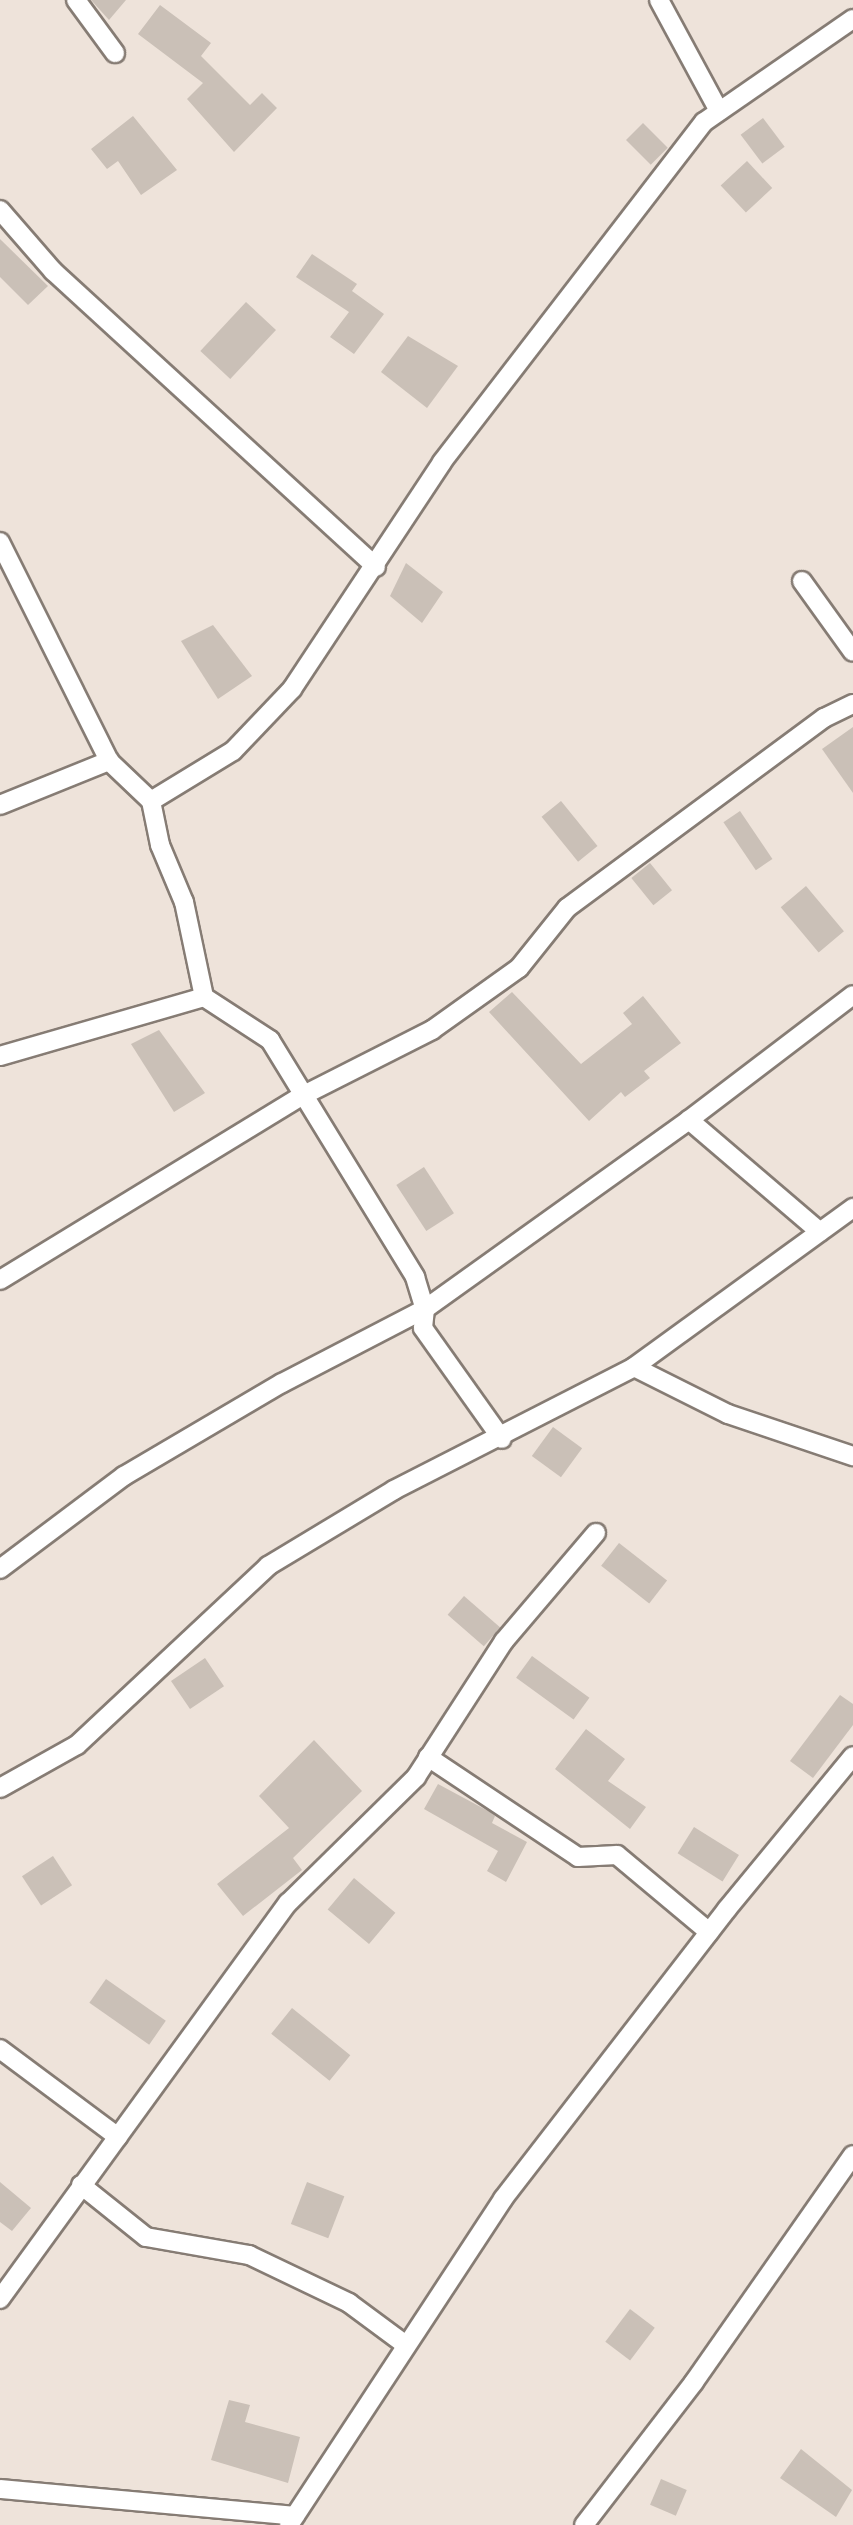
<!DOCTYPE html>
<html>
<head>
<meta charset="utf-8">
<style>
  body { margin:0 }
  #map { position:relative; width:853px; height:2525px; overflow:hidden; background:#eee3da; font-family:"Source Sans 3",sans-serif }
  div>[style] { position:absolute }
  [style*='--x'] { left:calc(var(--x)*1px); top:calc(var(--y)*1px); width:calc(var(--w)*1px); rotate:calc(var(--a)*1deg) }
  .building>* { inset:0; background:#cac0b7; transform-origin:0 0 }
  .roads { filter:drop-shadow(2px 0 #867c74) drop-shadow(-2px 0 #867c74) drop-shadow(0 2px #867c74) drop-shadow(0 -2px #867c74) }
  .minor>* { height:18px; margin:-9px; padding:0 9px; transform-origin:9px; border-radius:9px; background:#fff }
  span { translate:-50% -50%; white-space:nowrap; text-align:center; line-height:1.15; -webkit-text-stroke:8px #eee3da; paint-order:stroke }
</style>
</head>
<body>
<div id="map">
  <div class="building">
    <i style="clip-path:polygon(91px 0,126px 0,109px 20px)"></i>
    <i style="clip-path:polygon(160px 5px,211px 43px,201px 56px,250px 105px,262px 93px,277px 108px,234px 152px,187px 99px,203px 83px,138px 34px)"></i>
    <i style="clip-path:polygon(133px 116px,177px 170px,141px 195px,118px 161px,107px 169px,91px 149px)"></i>
    <i style="left:763px;top:118px;width:36px;height:28px;rotate:53deg"></i>
    <i style="left:643px;top:123px;width:35px;height:24px;rotate:45deg"></i>
    <i style="left:747px;top:161px;width:37px;height:36px;rotate:47deg"></i>
    <i style="clip-path:polygon(0 239px,48px 286px,28px 305px,0 277px)"></i>
    <i style="clip-path:polygon(312px 254px,357px 284px,352px 291px,384px 314px,354px 354px,330px 337px,349px 312px,296px 277px)"></i>
    <i style="left:246px;top:302px;width:41px;height:67px;rotate:43deg"></i>
    <i style="clip-path:polygon(408px 336px,458px 366px,427px 408px,381px 372px)"></i>
    <i style="clip-path:polygon(406px 563px,443px 592px,422px 623px,390px 596px)"></i>
    <i style="clip-path:polygon(213px 625px,252px 676px,218px 699px,181px 641px)"></i>
    <i style="clip-path:polygon(853px 727px,853px 793px,822px 749px)"></i>
    <i style="left:561px;top:801px;width:58px;height:25px;rotate:51deg"></i>
    <i style="left:740px;top:811px;width:58px;height:20px;rotate:56deg"></i>
    <i style="left:650px;top:863px;width:35px;height:24px;rotate:51deg"></i>
    <i style="left:806px;top:886px;width:59px;height:33px;rotate:50deg"></i>
    <i style="clip-path:polygon(512px 992px,581px 1064px,632px 1024px,623px 1013px,643px 996px,681px 1043px,644px 1071px,650px 1078px,625px 1097px,621px 1092px,589px 1121px,489px 1012px)"></i>
    <i style="clip-path:polygon(159px 1030px,205px 1093px,174px 1112px,131px 1044px)"></i>
    <i style="left:424px;top:1167px;width:55px;height:33px;rotate:57deg"></i>
    <i style="left:553px;top:1427px;width:36px;height:36px;rotate:36deg"></i>
    <i style="left:619px;top:1543px;width:61px;height:29px;rotate:38deg"></i>
    <i style="left:464px;top:1596px;width:48px;height:25px;rotate:41deg"></i>
    <i style="left:532px;top:1656px;width:71px;height:27px;rotate:36deg"></i>
    <i style="left:205px;top:1658px;width:34px;height:41px;rotate:56deg"></i>
    <i style="clip-path:polygon(840px 1695px,853px 1704px,853px 1725px,813px 1778px,790px 1761px)"></i>
    <i style="clip-path:polygon(586px 1729px,625px 1759px,608px 1781px,646px 1807px,630px 1829px,555px 1769px)"></i>
    <i style="clip-path:polygon(314px 1740px,362px 1791px,293px 1858px,302px 1870px,243px 1916px,217px 1884px,289px 1828px,259px 1796px)"></i>
    <i style="clip-path:polygon(438px 1784px,490px 1812px,495px 1816px,492px 1823px,527px 1842px,506px 1882px,487px 1871px,498px 1851px,424px 1809px)"></i>
    <i style="left:694px;top:1827px;width:53px;height:31px;rotate:32deg"></i>
    <i style="left:53px;top:1856px;width:35px;height:37px;rotate:57deg"></i>
    <i style="left:354px;top:1878px;width:54px;height:41px;rotate:40deg"></i>
    <i style="left:106px;top:1979px;width:73px;height:29px;rotate:35deg"></i>
    <i style="left:292px;top:2008px;width:75px;height:33px;rotate:39deg"></i>
    <i style="clip-path:polygon(0 2182px,31px 2208px,12px 2231px,0 2222px)"></i>
    <i style="left:307px;top:2182px;width:40px;height:45px;rotate:21deg"></i>
    <i style="left:630px;top:2309px;width:31px;height:41px;rotate:37deg"></i>
    <i style="clip-path:polygon(229px 2400px,250px 2405px,245px 2422px,300px 2437px,288px 2483px,211px 2460px)"></i>
    <i style="clip-path:polygon(801px 2449px,852px 2490px,836px 2517px,780px 2478px)"></i>
    <i style="left:661px;top:2479px;width:28px;height:28px;rotate:23deg"></i>
  </div>
  <div class="roads">
    <div class="minor">
      <i style="--x:76;--y:0;--w:66;--a:53.7"></i>
      <i style="--x:659;--y:0;--w:126;--a:61.6"></i>
      <i style="--x:0;--y:210;--w:81;--a:49"></i>
      <i style="--x:53;--y:271;--w:438;--a:42.5"></i>
      <i style="--x:0;--y:542;--w:245;--a:63.5"></i>
      <i style="--x:109;--y:761;--w:58;--a:43.6"></i>
      <i style="--x:151;--y:801;--w:45;--a:78.4"></i>
      <i style="--x:160;--y:845;--w:62;--a:67.2"></i>
      <i style="--x:184;--y:902;--w:97;--a:78.1"></i>
      <i style="--x:204;--y:997;--w:79;--a:33.1"></i>
      <i style="--x:270;--y:1040;--w:278;--a:58.5"></i>
      <i style="--x:415;--y:1277;--w:34;--a:73"></i>
      <i style="--x:425;--y:1309;--w:19;--a:96"></i>
      <i style="--x:423;--y:1328;--w:136;--a:54.6"></i>
      <i style="--x:802;--y:581;--w:87;--a:54.3"></i>
      <i style="--x:151;--y:801;--w:96;--a:-31.4"></i>
      <i style="--x:233;--y:751;--w:86;--a:-46.4"></i>
      <i style="--x:292;--y:689;--w:272;--a:-56.5"></i>
      <i style="--x:442;--y:462;--w:429;--a:-52.4"></i>
      <i style="--x:704;--y:122;--w:181;--a:-34.7"></i>
      <i style="--x:0;--y:805;--w:118;--a:-22"></i>
      <i style="--x:0;--y:1056;--w:212;--a:-16.1"></i>
      <i style="--x:689;--y:1120;--w:172;--a:40.5"></i>
      <i style="--x:0;--y:1280;--w:354;--a:-31.4"></i>
      <i style="--x:302;--y:1096;--w:146;--a:-26.9"></i>
      <i style="--x:432;--y:1030;--w:107;--a:-35.5"></i>
      <i style="--x:519;--y:968;--w:77;--a:-51.3"></i>
      <i style="--x:567;--y:908;--w:320;--a:-36.5"></i>
      <i style="--x:824;--y:718;--w:32;--a:-26"></i>
      <i style="--x:634;--y:1367;--w:105;--a:26.6"></i>
      <i style="--x:728;--y:1414;--w:132;--a:18.6"></i>
      <i style="--x:0;--y:1569;--w:155;--a:-36.9"></i>
      <i style="--x:124;--y:1476;--w:183;--a:-30.5"></i>
      <i style="--x:282;--y:1383;--w:161;--a:-27.4"></i>
      <i style="--x:425;--y:1309;--w:325;--a:-35.6"></i>
      <i style="--x:689;--y:1120;--w:206;--a:-37.3"></i>
      <i style="--x:428;--y:1757;--w:180;--a:33.7"></i>
      <i style="--x:578;--y:1857;--w:39;--a:-3"></i>
      <i style="--x:617;--y:1855;--w:120;--a:39.9"></i>
      <i style="--x:0;--y:1788;--w:88;--a:-29.2"></i>
      <i style="--x:77;--y:1745;--w:262;--a:-43.1"></i>
      <i style="--x:268;--y:1566;--w:147;--a:-31.1"></i>
      <i style="--x:394;--y:1490;--w:270;--a:-27.1"></i>
      <i style="--x:634;--y:1367;--w:271;--a:-36"></i>
      <i style="--x:0;--y:2049;--w:147;--a:36.7"></i>
      <i style="--x:81;--y:2185;--w:83;--a:38.7"></i>
      <i style="--x:146;--y:2237;--w:105;--a:9.9"></i>
      <i style="--x:249;--y:2255;--w:111;--a:25.6"></i>
      <i style="--x:349;--y:2303;--w:71;--a:36.4"></i>
      <i style="--x:0;--y:2299;--w:490;--a:-54"></i>
      <i style="--x:288;--y:1903;--w:180;--a:-44.5"></i>
      <i style="--x:416;--y:1777;--w:162;--a:-57.1"></i>
      <i style="--x:504;--y:1641;--w:142;--a:-49.6"></i>
      <i style="--x:0;--y:2489;--w:296;--a:5.2"></i>
      <i style="--x:289;--y:2525;--w:390;--a:-56.7"></i>
      <i style="--x:503;--y:2199;--w:366;--a:-52.3"></i>
      <i style="--x:727;--y:1909;--w:198;--a:-50.5"></i>
      <i style="--x:584;--y:2525;--w:180;--a:-52.4"></i>
      <i style="--x:694;--y:2382;--w:277;--a:-55"></i>
    </div>
  </div>
</div>
</body>
</html>
